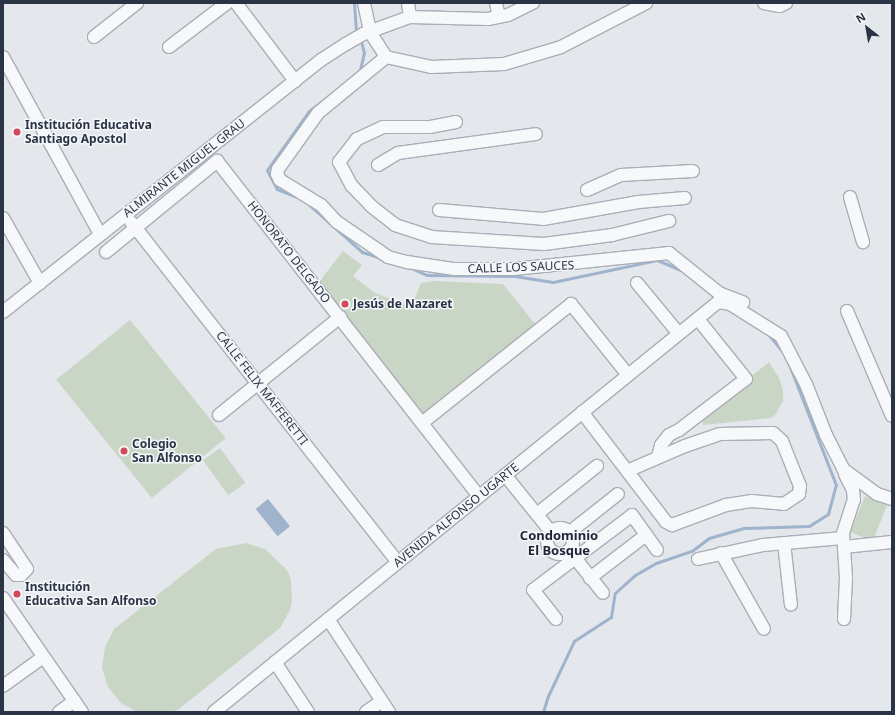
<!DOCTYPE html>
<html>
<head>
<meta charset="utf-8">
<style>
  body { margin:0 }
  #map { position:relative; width:895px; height:715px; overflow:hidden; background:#e4e7ec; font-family:"Noto Sans",sans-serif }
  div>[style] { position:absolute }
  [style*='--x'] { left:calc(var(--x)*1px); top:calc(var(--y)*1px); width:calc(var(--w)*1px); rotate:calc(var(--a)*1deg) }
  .green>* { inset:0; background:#c9d6c5; transform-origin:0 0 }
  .water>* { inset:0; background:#9fb4cc; transform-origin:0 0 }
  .stream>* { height:3px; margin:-1.5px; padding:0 1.5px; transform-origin:1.5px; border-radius:1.5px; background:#9fb4cc }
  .roads { filter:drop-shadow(1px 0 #a9aeb7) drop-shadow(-1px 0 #a9aeb7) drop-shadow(0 1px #a9aeb7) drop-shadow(0 -1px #a9aeb7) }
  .minor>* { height:12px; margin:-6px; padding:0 6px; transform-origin:6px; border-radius:6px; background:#f7f8fa }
  .minor>.ring { margin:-6px; padding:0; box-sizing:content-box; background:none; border:12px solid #f7f8fa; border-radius:50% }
  .dots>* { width:11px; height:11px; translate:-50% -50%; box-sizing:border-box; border:2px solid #f4f6f9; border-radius:50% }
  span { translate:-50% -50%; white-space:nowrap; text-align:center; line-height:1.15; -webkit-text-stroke:3px #f4f6f9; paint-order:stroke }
  .poi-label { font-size:12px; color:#2b3445; font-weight:700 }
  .left { translate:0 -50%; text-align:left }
  .street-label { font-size:12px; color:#2b3445 }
  .neighbourhood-label { font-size:13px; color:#1d2536; font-weight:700 }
  .frame { position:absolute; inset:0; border:4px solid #2b3445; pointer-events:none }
  .north { position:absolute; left:847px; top:8px; width:40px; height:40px; -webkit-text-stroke:3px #f4f6f9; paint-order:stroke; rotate:329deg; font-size:11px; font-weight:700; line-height:16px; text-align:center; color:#2b3445 }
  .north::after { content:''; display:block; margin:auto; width:14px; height:18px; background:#2b3445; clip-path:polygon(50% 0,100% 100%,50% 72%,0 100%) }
</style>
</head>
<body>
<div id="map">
  <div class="green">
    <i style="clip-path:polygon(343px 251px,362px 265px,353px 276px,375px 293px,411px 307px,421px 283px,434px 281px,503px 284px,535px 324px,424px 415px,319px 282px)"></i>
    <i style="left:130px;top:320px;width:152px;height:95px;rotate:51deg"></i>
    <i style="clip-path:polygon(769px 362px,779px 378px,783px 390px,783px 401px,775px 415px,771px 418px,703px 425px,703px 416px)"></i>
    <i style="left:220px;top:448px;width:43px;height:21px;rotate:54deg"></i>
    <i style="left:865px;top:496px;width:24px;height:39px;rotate:22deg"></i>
    <i style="clip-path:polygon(246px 543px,265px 549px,287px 570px,291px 580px,292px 600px,290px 610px,280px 628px,179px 709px,171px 712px,137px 712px,121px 703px,108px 687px,102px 668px,105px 647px,114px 629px,216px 549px)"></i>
  </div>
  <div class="water">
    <i style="left:268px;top:499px;width:35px;height:16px;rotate:51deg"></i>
  </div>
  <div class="stream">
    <i style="--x:354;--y:3;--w:29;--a:86"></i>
    <i style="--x:359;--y:74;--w:22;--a:-77"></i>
    <i style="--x:364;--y:53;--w:12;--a:-104"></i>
    <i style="--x:297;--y:197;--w:22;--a:-158"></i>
    <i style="--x:277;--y:189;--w:21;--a:-118"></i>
    <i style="--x:267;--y:170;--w:72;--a:-54.6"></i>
    <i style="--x:309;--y:111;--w:31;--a:-37"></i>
    <i style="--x:307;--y:203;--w:74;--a:41.7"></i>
    <i style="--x:362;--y:252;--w:20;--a:18"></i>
    <i style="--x:411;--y:268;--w:17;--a:24"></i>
    <i style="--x:427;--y:275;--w:88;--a:0.7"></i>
    <i style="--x:515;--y:276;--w:38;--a:9"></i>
    <i style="--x:553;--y:282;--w:106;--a:-11.9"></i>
    <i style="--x:657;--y:260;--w:30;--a:23"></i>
    <i style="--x:769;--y:335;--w:22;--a:51"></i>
    <i style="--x:543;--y:712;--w:17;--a:-73"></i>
    <i style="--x:548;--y:696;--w:61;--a:-64.7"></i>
    <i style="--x:574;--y:641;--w:44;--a:-33"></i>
    <i style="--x:611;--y:617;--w:24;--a:-81"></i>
    <i style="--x:615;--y:593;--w:27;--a:-42"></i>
    <i style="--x:635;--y:575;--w:24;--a:-30"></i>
    <i style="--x:656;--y:563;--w:39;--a:-19"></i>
    <i style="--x:693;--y:550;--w:20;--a:-37"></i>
    <i style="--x:709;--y:538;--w:37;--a:-16"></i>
    <i style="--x:745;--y:528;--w:64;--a:-1.8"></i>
    <i style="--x:809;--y:526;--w:22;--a:-32"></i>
    <i style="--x:828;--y:514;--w:30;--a:-75"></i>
    <i style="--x:836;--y:485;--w:132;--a:-111.3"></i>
  </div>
  <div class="roads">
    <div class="minor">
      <i style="--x:236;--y:3;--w:98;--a:52.9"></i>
      <i style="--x:364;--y:3;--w:30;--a:78"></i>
      <i style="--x:370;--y:32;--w:30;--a:57"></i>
      <i style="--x:386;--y:57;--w:46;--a:12.5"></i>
      <i style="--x:431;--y:67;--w:73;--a:-2.4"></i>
      <i style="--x:504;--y:64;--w:59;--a:-16.6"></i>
      <i style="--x:561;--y:47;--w:96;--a:-27.4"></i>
      <i style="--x:408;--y:3;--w:14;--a:82"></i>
      <i style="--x:496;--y:3;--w:14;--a:78"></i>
      <i style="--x:764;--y:3;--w:16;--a:11"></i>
      <i style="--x:780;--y:6;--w:7;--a:-27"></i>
      <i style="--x:94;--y:37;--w:55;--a:-38.3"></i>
      <i style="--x:169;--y:47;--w:73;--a:-37.2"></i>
      <i style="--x:3;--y:57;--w:202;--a:61.3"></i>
      <i style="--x:386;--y:57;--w:88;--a:140.5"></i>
      <i style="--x:318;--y:113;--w:69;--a:125.5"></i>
      <i style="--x:278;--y:169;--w:5;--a:101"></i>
      <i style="--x:277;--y:174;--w:7;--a:63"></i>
      <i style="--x:280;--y:180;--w:48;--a:31.4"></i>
      <i style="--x:321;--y:205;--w:23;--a:47"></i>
      <i style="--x:337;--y:222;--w:50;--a:34.3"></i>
      <i style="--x:378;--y:250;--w:12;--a:35"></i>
      <i style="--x:388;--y:257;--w:20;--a:15"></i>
      <i style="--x:407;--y:262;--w:48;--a:8.5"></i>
      <i style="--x:454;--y:269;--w:60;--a:0"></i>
      <i style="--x:514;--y:269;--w:156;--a:-5.9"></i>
      <i style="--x:669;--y:253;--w:64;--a:38.7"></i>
      <i style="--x:719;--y:293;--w:26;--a:21"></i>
      <i style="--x:456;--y:122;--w:26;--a:169"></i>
      <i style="--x:430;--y:127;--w:47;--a:180"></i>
      <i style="--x:383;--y:127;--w:29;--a:155"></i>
      <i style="--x:357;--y:139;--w:29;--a:128"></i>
      <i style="--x:339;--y:162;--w:27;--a:62"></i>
      <i style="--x:352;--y:186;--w:28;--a:46"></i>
      <i style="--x:371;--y:206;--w:31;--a:38"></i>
      <i style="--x:395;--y:225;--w:38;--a:18"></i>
      <i style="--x:431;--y:237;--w:113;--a:3.5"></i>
      <i style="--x:544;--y:244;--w:69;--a:-7.5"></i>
      <i style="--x:612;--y:235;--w:59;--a:-13.8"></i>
      <i style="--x:378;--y:165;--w:23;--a:-31"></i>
      <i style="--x:398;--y:153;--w:139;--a:-7.8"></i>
      <i style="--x:587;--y:190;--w:37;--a:-24"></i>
      <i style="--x:621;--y:175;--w:72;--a:-3.2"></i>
      <i style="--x:850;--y:197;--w:47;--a:73.9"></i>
      <i style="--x:439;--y:210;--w:104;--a:4.9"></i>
      <i style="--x:543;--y:219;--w:97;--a:-10.1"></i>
      <i style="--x:638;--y:202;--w:47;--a:-4.9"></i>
      <i style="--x:3;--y:218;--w:75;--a:60.4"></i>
      <i style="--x:131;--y:222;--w:432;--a:51.9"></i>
      <i style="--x:106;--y:252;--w:144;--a:-39.3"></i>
      <i style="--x:217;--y:161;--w:425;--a:52"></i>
      <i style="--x:637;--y:283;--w:66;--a:50.5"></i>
      <i style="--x:847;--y:311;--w:114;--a:66.8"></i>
      <i style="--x:3;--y:312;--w:406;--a:-38.4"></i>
      <i style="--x:321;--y:60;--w:30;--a:-33"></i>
      <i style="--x:346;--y:44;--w:20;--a:-30"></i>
      <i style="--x:363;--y:34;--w:50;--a:-19.9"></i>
      <i style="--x:410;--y:17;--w:78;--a:1.5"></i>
      <i style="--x:488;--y:19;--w:20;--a:-11"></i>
      <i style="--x:508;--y:15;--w:28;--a:-26"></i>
      <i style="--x:582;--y:412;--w:138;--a:52.6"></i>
      <i style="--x:666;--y:522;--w:7;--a:27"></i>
      <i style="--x:672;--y:525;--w:58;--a:-20.3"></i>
      <i style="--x:726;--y:505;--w:25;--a:-9"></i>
      <i style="--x:751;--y:501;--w:33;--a:5"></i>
      <i style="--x:784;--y:504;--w:18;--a:-34"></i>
      <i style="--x:799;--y:494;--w:8;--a:-83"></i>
      <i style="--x:800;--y:486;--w:48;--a:-111.8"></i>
      <i style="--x:782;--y:441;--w:12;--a:-138"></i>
      <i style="--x:773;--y:433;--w:53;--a:178.9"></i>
      <i style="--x:720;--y:434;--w:37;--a:161"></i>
      <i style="--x:685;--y:446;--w:63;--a:156.7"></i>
      <i style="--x:219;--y:415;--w:156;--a:-39"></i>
      <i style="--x:422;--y:423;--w:191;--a:-38.6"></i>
      <i style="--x:571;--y:304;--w:91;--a:51.2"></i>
      <i style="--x:658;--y:457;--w:12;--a:-76"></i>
      <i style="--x:661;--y:445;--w:13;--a:-51"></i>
      <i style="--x:669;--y:435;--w:11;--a:-27"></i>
      <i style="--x:679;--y:430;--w:84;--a:-37.3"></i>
      <i style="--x:746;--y:379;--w:77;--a:-128.7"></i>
      <i style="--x:505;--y:475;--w:73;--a:51.1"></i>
      <i style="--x:537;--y:514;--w:77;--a:-38.7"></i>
      <i class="ring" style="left:547px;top:528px;width:14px;height:14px"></i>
      <i style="--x:570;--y:532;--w:61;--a:-38.4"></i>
      <i style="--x:3;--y:533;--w:43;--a:56.3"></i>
      <i style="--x:27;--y:569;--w:8;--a:135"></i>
      <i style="--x:21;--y:575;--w:5;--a:180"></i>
      <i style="--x:16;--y:575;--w:20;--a:-131"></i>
      <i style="--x:784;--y:543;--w:62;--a:83.6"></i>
      <i style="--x:844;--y:547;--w:48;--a:-5.9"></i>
      <i style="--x:571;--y:553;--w:51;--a:51.3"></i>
      <i style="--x:721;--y:553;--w:87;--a:60.5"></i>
      <i style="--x:698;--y:559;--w:66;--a:-12.2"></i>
      <i style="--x:763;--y:545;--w:80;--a:-5"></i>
      <i style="--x:590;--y:578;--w:71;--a:-37.5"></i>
      <i style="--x:3;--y:598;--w:139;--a:55.3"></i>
      <i style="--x:328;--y:619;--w:111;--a:56.7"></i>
      <i style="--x:556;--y:619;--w:37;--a:-128"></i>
      <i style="--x:533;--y:590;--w:124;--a:-37.1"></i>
      <i style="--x:632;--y:515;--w:43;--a:54.5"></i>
      <i style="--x:844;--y:619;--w:41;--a:-87.2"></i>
      <i style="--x:846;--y:578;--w:45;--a:-93.8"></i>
      <i style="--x:843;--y:533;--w:35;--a:-72"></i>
      <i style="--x:854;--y:500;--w:10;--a:-96"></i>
      <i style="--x:853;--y:490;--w:18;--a:-117"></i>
      <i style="--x:275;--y:662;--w:60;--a:56.6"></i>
      <i style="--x:3;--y:686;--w:49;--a:-35.9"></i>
      <i style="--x:59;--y:712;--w:19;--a:-36"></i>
      <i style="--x:214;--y:712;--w:650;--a:-39.13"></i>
      <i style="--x:718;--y:302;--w:12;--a:9"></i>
      <i style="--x:730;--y:304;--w:60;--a:32.1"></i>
      <i style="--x:781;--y:336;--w:54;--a:62.5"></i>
      <i style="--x:806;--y:384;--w:55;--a:68.6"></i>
      <i style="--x:826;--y:435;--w:38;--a:63"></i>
      <i style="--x:843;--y:469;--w:42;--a:36.3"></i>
      <i style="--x:877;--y:494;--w:16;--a:18"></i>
      <i style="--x:366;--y:712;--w:19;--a:-35"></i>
    </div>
  </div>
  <div class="dots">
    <i style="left:17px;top:132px;background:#d1495b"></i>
    <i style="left:345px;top:304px;background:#d1495b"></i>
    <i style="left:124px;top:451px;background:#d1495b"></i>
    <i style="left:17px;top:594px;background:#d1495b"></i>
  </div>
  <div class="poi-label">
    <span class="left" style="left:25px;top:132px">Institución Educativa<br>Santiago Apostol</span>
    <span class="left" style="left:353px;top:304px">Jesús de Nazaret</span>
    <span class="left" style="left:132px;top:451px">Colegio<br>San Alfonso</span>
    <span class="left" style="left:25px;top:594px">Institución<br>Educativa San Alfonso</span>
  </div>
  <div class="street-label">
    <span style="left:184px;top:168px;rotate:-38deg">ALMIRANTE MIGUEL GRAU</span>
    <span style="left:289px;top:252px;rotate:52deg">HONORATO DELGADO</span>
    <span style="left:521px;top:267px;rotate:-2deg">CALLE LOS SAUCES</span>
    <span style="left:262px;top:388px;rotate:52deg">CALLE FELIX MAFFERETTI</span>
    <span style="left:456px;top:515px;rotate:-39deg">AVENIDA ALFONSO UGARTE</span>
  </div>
  <div class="neighbourhood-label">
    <span style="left:559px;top:543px">Condominio<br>El Bosque</span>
  </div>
  <div class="frame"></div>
  <div class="north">N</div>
</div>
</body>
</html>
